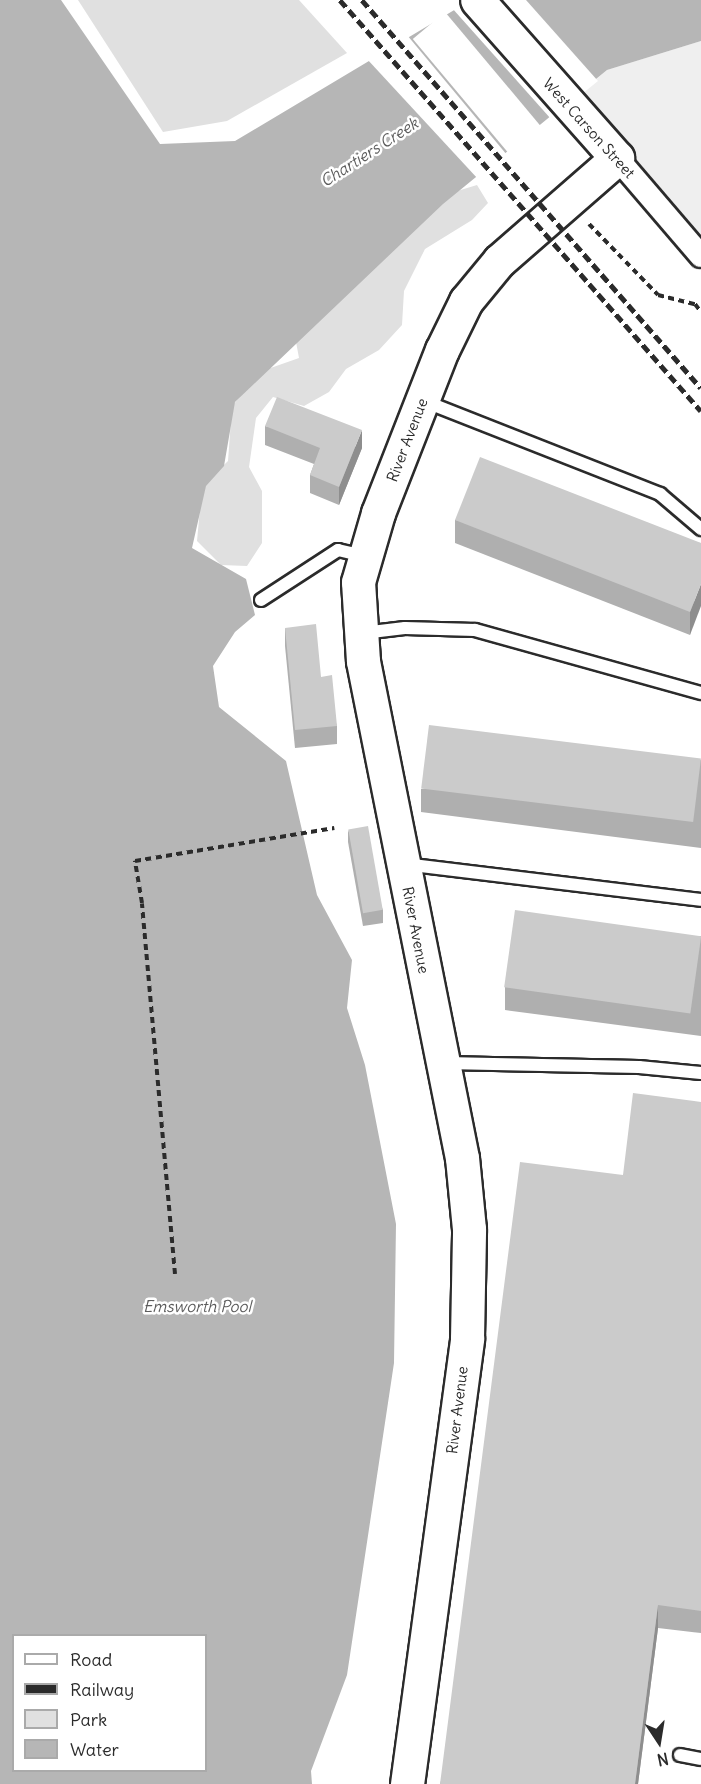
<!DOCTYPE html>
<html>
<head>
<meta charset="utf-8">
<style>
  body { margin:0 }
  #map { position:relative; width:701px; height:1784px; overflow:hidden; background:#fff; font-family:Delius,sans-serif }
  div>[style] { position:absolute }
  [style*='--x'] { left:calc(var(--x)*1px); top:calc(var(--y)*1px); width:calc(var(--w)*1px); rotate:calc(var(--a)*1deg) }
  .built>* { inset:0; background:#efefef }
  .green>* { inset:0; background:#e0e0e0 }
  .water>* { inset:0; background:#b6b6b6 }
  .pier>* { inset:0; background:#fff; transform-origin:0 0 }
  .path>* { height:4px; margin-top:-2px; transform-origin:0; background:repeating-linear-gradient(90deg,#2b2b2b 0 6px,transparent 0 10.5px) }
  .roads { filter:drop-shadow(2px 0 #2b2b2b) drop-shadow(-2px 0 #2b2b2b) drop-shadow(0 2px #2b2b2b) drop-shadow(0 -2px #2b2b2b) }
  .lane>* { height:12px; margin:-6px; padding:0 6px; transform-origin:6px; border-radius:6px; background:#fff }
  .street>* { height:22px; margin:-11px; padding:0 11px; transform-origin:11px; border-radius:11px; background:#fff }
  .secondary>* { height:33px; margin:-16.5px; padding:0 16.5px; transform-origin:16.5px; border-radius:16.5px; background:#fff }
  .rail>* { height:4.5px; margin-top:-2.25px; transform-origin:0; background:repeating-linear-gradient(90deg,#2b2b2b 0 9px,transparent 0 13.5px) }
  .wall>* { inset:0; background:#afafaf }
  .shaded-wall>* { inset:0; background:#8e8e8e }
  .building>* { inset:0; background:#cbcbcb; transform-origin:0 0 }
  span { translate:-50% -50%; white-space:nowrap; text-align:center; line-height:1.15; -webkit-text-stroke:5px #fff; paint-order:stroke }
  .street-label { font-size:15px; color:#2b2b2b }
  .water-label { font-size:16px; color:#5c5c5c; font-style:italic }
  .legend { position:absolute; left:12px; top:1634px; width:195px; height:138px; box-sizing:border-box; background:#fff; border:2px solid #aaa; margin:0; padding:8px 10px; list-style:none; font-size:18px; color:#2b2b2b }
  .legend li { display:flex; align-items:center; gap:12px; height:30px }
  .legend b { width:30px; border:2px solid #aaa }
  .north { position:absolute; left:629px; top:1712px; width:60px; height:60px; -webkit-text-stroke:4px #fff; paint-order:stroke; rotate:168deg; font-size:16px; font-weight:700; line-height:24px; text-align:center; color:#2b2b2b }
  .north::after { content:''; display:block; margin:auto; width:21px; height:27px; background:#2b2b2b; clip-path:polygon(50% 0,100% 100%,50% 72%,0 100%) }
</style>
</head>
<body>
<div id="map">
  <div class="built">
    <i style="clip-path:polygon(701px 41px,701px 256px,567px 104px,607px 70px)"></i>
  </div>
  <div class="green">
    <i style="clip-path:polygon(78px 0,299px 0,347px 53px,227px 121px,163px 132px)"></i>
    <i style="clip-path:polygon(477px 185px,488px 203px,472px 220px,425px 249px,404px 291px,402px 325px,379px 350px,346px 369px,329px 392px,304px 406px,273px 397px,256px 418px,249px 467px,262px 491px,262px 543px,247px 566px,221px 565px,197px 541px,202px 486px,228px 461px,232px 406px,262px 371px,299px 358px,293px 326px,454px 192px)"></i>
  </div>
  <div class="water">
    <i style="clip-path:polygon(evenodd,0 0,61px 0,160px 144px,235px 141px,471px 0,701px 0,701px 41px,607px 70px,443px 204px,235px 402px,224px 466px,206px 486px,192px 548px,246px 579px,255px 615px,235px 632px,213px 666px,219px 707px,286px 761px,317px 895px,352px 960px,347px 1008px,365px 1065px,396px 1224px,394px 1363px,347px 1675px,311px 1771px,312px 1784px,0 1784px,0 0,14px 1636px,206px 1636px,206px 1770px,14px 1770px,14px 1636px)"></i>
  </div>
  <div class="pier">
    <i style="clip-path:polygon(465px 0,526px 0,598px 81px,551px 119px,452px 8px)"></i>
    <i style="left:445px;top:12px;width:150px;height:42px;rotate:50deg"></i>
    <i style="clip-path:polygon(407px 35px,507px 155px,478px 179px,367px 59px)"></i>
  </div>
  <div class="path">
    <i style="--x:589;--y:224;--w:99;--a:45.8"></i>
    <i style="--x:658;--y:295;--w:38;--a:14"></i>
    <i style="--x:695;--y:304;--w:10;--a:53"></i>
    <i style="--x:175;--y:1274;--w:372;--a:-95.1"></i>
    <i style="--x:142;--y:903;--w:43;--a:-99.5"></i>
    <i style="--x:135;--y:861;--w:202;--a:-9.4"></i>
  </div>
  <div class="roads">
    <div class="lane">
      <i style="--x:424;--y:401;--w:254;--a:21.5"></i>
      <i style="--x:660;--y:494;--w:54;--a:40.5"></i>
      <i style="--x:261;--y:600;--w:92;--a:-33"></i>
      <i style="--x:338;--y:550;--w:27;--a:13"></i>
      <i style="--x:363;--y:633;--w:42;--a:-6.8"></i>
      <i style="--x:405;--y:628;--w:70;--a:1.6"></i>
      <i style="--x:475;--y:630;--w:235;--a:15.6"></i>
      <i style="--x:404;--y:864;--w:299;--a:6.9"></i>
      <i style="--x:445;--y:1063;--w:194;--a:1.2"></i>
      <i style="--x:639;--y:1067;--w:62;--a:5.5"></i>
      <i style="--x:680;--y:1755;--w:21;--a:11"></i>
    </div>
    <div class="street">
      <i style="--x:617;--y:158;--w:129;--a:49.4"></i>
    </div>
    <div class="secondary">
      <i style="--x:407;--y:1784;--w:450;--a:-82.3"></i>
      <i style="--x:467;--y:1338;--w:109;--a:-88.9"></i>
      <i style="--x:469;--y:1229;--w:71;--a:-95.6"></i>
      <i style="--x:462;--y:1158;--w:507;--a:-101.27"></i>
      <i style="--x:363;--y:661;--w:79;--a:-93.6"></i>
      <i style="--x:358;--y:582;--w:72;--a:-73.8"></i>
      <i style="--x:378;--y:513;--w:175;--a:-68.6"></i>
      <i style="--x:442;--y:350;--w:55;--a:-63.9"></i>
      <i style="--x:466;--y:301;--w:52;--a:-50.5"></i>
      <i style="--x:499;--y:261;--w:157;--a:-41.1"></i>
      <i style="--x:617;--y:158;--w:211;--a:-131.5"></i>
    </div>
  </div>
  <div class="rail">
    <i style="--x:340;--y:0;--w:547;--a:48.71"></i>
    <i style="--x:362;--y:0;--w:515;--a:48.86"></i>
  </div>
  <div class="wall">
    <i style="clip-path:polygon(265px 426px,362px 448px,339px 505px,310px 493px,310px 475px,314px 464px,265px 445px)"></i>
    <i style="clip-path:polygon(455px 520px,701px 543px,690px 635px,455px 543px)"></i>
    <i style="clip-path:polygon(285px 628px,321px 677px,337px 726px,337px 744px,295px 748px,285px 646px)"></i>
    <i style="clip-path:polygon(701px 760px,701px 848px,421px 812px,421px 789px)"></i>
    <i style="clip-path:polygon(348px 830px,383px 910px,383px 923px,363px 926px,348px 842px)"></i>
    <i style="clip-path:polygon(701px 936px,701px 1036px,505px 1010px,505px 987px)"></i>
    <i style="clip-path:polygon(701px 1102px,701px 1633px,658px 1628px,638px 1784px,440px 1784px,623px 1175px)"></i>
  </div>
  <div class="shaded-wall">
    <i style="clip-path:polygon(362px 430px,362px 448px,339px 505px,339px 487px)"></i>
    <i style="clip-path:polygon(701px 584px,701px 606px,690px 635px,690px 612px)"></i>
    <i style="clip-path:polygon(658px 1605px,658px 1628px,638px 1784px,635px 1784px)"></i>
  </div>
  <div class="building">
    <i style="clip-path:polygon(277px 397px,362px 430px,339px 487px,310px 475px,320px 448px,265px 426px)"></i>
    <i style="clip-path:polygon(480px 457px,701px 543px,701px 584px,690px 612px,455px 520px)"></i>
    <i style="clip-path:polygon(316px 624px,321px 677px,332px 675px,337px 726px,295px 730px,285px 628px)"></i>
    <i style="left:429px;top:725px;width:274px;height:64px;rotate:7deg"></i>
    <i style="left:368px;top:826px;width:85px;height:20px;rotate:80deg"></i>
    <i style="left:515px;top:910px;width:188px;height:78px;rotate:8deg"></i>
    <i style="clip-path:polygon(633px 1093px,701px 1102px,701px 1611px,658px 1605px,635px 1784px,440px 1784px,520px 1162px,623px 1175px)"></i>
  </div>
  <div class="street-label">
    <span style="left:589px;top:128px;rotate:48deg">West Carson Street</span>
    <span style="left:407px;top:440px;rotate:-69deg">River Avenue</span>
    <span style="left:416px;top:930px;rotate:79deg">River Avenue</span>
    <span style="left:457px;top:1410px;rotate:-83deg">River Avenue</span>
  </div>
  <div class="water-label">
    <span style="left:369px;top:152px;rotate:-33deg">Chartiers Creek</span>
    <span style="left:197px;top:1306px">Emsworth Pool</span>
  </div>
  <ul class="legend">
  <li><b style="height:8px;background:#fff"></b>Road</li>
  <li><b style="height:8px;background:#2b2b2b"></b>Railway</li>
  <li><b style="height:16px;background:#e0e0e0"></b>Park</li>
  <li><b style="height:16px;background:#b6b6b6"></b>Water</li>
  </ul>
  <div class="north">N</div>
</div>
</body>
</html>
